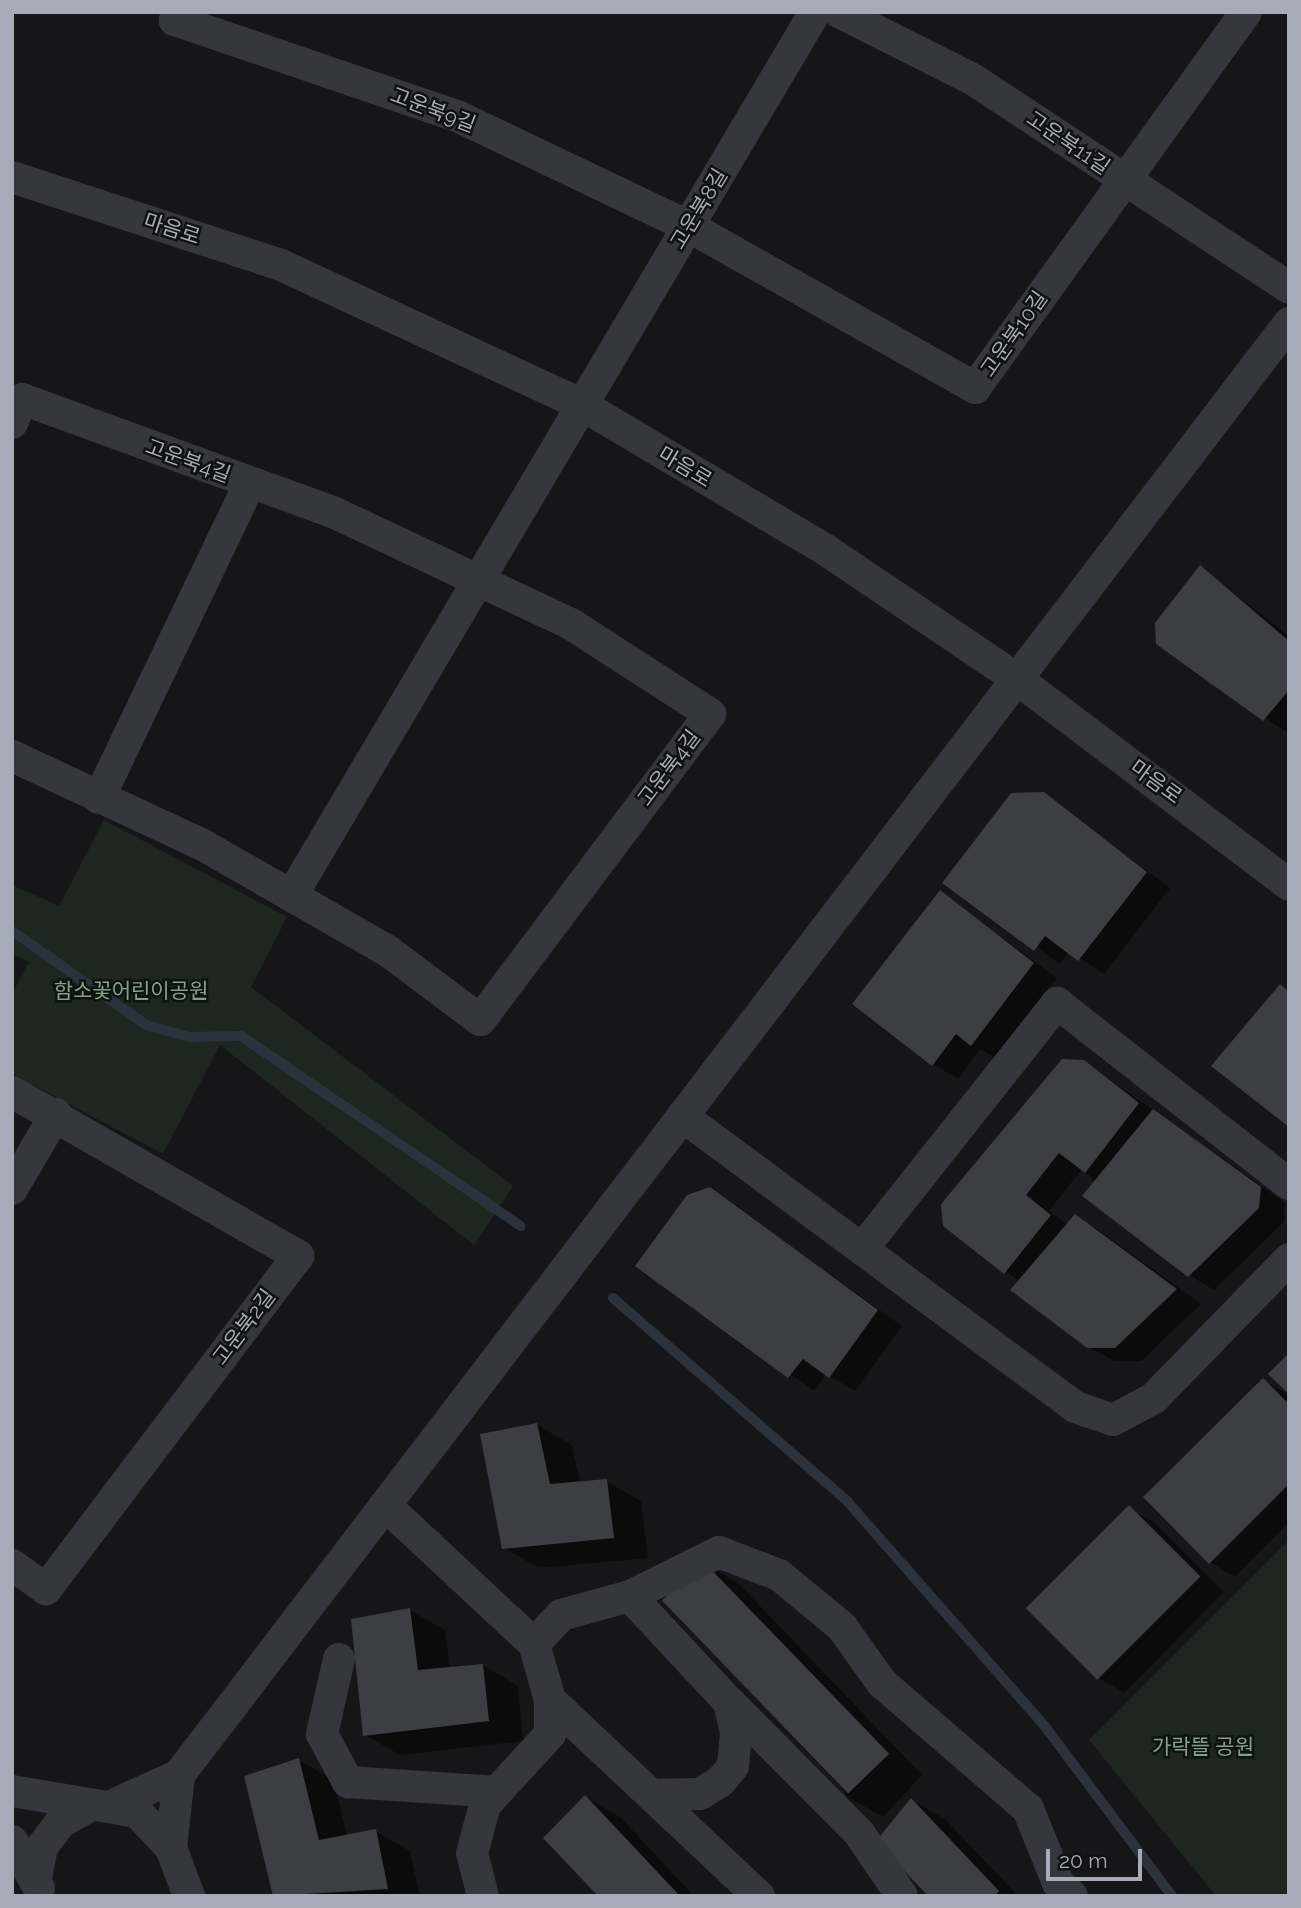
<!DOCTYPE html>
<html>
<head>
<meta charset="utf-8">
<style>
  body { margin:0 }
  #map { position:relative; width:1301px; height:1908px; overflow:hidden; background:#161618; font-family:Raleway,"Noto Sans KR",sans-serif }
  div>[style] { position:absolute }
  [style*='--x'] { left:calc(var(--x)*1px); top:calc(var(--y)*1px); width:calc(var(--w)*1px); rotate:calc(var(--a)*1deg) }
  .green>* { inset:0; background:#1d271f }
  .shadow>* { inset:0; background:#0007 }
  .stream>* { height:10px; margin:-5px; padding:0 5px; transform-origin:5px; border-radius:5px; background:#2a333d }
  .building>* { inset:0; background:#3d3e43; transform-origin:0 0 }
  .minor>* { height:32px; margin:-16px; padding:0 16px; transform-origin:16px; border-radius:16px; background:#36373e }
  span { translate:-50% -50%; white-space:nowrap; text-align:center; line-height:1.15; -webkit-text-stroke:5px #111113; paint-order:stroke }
  .street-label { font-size:21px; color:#a6abb9 }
  .park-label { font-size:21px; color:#7ca682 }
  .frame { position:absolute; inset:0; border:14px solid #a6abb9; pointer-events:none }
  .scale { position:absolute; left:1046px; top:1849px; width:96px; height:32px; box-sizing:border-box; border:4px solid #a6abb9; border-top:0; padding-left:9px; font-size:21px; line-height:24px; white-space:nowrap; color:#a6abb9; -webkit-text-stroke:5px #111113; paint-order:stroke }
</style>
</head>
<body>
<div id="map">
  <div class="green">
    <i style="clip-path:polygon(104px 820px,287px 917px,251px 987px,513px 1186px,474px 1245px,220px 1045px,163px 1154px,12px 1074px,12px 994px,29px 962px,12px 954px,12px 885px,59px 906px)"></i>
    <i style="clip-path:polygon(1289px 1540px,1289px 1896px,1216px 1896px,1089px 1740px)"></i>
  </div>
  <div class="shadow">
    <i style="clip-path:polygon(1200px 567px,1289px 636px,1289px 734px,1157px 643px)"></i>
    <i style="clip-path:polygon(1044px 794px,1170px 888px,1104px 974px,1069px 951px,1060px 964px,945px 882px)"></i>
    <i style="clip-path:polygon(940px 892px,1057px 978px,996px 1058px,980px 1049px,958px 1079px,933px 1064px)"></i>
    <i style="clip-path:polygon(1083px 1061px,1285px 1203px,1284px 1222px,1214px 1290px,1189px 1275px,1082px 1169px,1049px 1211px,1068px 1225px,1075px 1216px,1100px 1231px,1201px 1304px,1141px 1361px,1114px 1361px,1088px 1346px,1019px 1281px,944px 1225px)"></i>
    <i style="clip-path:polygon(710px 1189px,902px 1326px,855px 1391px,826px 1374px,814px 1391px,637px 1266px)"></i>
    <i style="clip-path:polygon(1263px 1380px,1289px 1395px,1289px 1522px,1235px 1577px,1210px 1562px)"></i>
    <i style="clip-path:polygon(537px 1425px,572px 1445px,580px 1483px,606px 1481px,641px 1501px,648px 1558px,539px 1568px,504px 1548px)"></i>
    <i style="clip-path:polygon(1129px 1508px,1154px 1522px,1224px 1592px,1124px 1693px,1099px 1678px)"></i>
    <i style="clip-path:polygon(704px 1563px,738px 1583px,922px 1775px,883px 1817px,848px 1797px)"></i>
    <i style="clip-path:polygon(410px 1610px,445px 1630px,450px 1669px,483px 1665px,518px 1686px,523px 1741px,400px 1755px,365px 1735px)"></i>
    <i style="clip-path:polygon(299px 1760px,334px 1780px,347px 1836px,375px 1831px,410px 1851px,420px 1896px,275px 1896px)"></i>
    <i style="clip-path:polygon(585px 1797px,620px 1817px,694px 1896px,600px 1896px)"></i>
    <i style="clip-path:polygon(912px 1800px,946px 1820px,1018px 1896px,930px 1896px)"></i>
  </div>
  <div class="stream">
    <i style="--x:12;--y:931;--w:164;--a:35"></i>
    <i style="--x:146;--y:1025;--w:45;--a:15.6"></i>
    <i style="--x:189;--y:1037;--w:52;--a:-1.1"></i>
    <i style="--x:241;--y:1036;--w:338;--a:34.2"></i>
    <i style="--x:613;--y:1298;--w:310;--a:40.9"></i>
    <i style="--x:847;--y:1501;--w:303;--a:48.7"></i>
    <i style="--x:1047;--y:1729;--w:209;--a:53.2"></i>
  </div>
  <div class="building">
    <i style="clip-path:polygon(1200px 565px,1289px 641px,1289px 690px,1263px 721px,1156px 644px,1155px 623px)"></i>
    <i style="clip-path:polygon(1044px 792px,1147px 872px,1078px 961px,1045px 936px,1034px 951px,942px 883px,1011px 793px)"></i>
    <i style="clip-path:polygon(940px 890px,1034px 963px,971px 1046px,956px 1034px,932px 1066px,852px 1004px)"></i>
    <i style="clip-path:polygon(1280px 984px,1289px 992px,1289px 1127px,1211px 1066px)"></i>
    <i style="clip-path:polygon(1062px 1059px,1084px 1060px,1139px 1103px,1085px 1173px,1059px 1153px,1026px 1195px,1051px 1215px,1004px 1274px,943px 1226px,941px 1204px)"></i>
    <i style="clip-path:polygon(1153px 1109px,1261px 1187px,1259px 1208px,1188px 1277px,1082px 1196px)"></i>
    <i style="clip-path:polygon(710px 1187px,878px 1310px,829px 1378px,803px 1359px,788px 1378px,635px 1266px,687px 1195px)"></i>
    <i style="clip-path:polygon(1075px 1214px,1177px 1289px,1115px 1348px,1087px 1348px,1010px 1290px)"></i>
    <i style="clip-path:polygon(1289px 1353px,1289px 1394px,1268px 1374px)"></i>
    <i style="clip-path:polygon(1263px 1378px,1289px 1404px,1289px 1484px,1209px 1564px,1143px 1497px)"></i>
    <i style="clip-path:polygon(537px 1423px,550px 1484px,607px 1479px,614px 1538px,502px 1549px,480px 1434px)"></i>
    <i style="left:1129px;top:1505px;width:101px;height:146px;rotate:45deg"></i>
    <i style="left:703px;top:1561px;width:268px;height:57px;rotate:46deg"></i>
    <i style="clip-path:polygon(410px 1608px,418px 1670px,483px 1664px,489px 1721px,363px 1736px,351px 1619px)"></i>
    <i style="clip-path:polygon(299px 1758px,319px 1840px,376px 1829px,388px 1889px,273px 1896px,244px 1776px)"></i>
    <i style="clip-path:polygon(585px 1795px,680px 1896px,598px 1896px,543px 1838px)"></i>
    <i style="clip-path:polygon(911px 1798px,999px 1891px,995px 1896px,928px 1896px,876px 1841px)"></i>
  </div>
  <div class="minor">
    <i style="--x:178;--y:12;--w:9;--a:111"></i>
    <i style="--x:175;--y:20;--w:298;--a:18.8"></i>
    <i style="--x:457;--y:116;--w:256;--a:25.5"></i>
    <i style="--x:688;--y:226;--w:330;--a:29.4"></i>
    <i style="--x:975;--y:388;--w:463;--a:-54.2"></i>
    <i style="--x:839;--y:12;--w:151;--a:26.7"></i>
    <i style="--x:974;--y:80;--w:377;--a:33.4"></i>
    <i style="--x:12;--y:177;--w:283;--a:18.1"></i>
    <i style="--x:281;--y:265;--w:332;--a:24.9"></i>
    <i style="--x:582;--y:405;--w:284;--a:30.7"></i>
    <i style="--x:826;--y:550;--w:230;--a:34"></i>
    <i style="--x:1017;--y:679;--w:341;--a:37.1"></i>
    <i style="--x:12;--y:423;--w:26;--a:-67"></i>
    <i style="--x:22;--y:399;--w:333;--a:20"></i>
    <i style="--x:335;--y:513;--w:261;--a:25.2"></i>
    <i style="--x:571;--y:624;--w:166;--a:32.9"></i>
    <i style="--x:710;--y:714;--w:383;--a:126.9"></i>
    <i style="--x:480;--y:1020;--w:115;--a:-143.1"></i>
    <i style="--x:388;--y:951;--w:213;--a:-150.2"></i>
    <i style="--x:203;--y:845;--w:211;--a:-155"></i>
    <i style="--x:99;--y:798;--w:349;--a:-64.4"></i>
    <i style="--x:292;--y:895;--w:1026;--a:-59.36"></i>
    <i style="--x:12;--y:1092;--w:330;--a:29.8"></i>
    <i style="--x:298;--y:1256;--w:418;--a:127.1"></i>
    <i style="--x:46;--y:1589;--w:42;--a:-144.8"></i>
    <i style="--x:682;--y:1116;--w:489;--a:36.5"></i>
    <i style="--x:1075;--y:1407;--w:40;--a:18.9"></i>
    <i style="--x:1113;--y:1420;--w:47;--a:-28.2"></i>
    <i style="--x:1154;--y:1398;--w:194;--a:-45.8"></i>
    <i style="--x:12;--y:1189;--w:87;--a:-59.6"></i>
    <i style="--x:863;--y:1248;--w:313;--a:-51.6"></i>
    <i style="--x:1057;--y:1003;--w:294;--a:38"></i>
    <i style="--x:385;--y:1505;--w:204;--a:43"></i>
    <i style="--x:630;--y:1596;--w:145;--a:47"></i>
    <i style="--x:729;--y:1702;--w:31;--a:77"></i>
    <i style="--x:736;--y:1732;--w:34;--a:95"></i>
    <i style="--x:733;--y:1766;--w:19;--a:129"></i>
    <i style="--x:721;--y:1781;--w:25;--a:148"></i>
    <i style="--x:700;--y:1794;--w:49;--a:178.8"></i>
    <i style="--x:339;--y:1659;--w:77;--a:102.8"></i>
    <i style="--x:322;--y:1734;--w:55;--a:61.6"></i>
    <i style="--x:348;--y:1782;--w:149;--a:3.8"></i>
    <i style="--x:550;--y:1700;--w:287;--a:43.2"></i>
    <i style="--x:729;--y:1702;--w:185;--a:45.2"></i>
    <i style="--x:859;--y:1833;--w:76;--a:55.7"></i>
    <i style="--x:12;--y:1791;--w:127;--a:9.5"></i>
    <i style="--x:137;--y:1812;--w:50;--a:46.6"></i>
    <i style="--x:171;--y:1848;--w:51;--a:69.4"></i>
    <i style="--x:113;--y:1805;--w:72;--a:-24.4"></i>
    <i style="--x:179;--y:1775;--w:1828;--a:-52.6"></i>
    <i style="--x:12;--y:1841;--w:54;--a:60.1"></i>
    <i style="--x:171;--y:1848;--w:73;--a:-83.7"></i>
    <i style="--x:36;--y:1878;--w:32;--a:-79"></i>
    <i style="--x:42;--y:1847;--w:31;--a:-53"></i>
    <i style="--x:61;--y:1822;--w:31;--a:-29"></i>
    <i style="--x:483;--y:1896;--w:44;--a:-104.3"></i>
    <i style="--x:472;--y:1853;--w:50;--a:-74.8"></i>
    <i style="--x:485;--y:1805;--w:96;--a:-47.5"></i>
    <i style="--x:550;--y:1734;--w:34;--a:-90"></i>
    <i style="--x:550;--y:1700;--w:58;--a:-105.9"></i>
    <i style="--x:534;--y:1644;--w:40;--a:-47"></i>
    <i style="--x:561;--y:1615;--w:72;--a:-15.4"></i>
    <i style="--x:630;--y:1596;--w:99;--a:-26.3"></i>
    <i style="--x:719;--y:1552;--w:64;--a:21"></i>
    <i style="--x:779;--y:1575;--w:82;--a:39.5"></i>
    <i style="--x:842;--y:1627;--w:69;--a:54.5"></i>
    <i style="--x:882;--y:1683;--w:193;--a:40.8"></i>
    <i style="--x:1028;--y:1809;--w:80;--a:67.9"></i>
    <i style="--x:1058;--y:1883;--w:19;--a:43"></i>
  </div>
  <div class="street-label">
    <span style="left:433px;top:110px;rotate:21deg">고운북9길</span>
    <span style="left:1068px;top:143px;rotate:34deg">고운북11길</span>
    <span style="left:699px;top:209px;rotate:-59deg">고운북8길</span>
    <span style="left:172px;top:229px;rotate:18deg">마음로</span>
    <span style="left:1014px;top:334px;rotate:-55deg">고운북10길</span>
    <span style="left:188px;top:461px;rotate:20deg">고운북4길</span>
    <span style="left:685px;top:467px;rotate:31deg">마음로</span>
    <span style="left:669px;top:768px;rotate:-53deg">고운북4길</span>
    <span style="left:1156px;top:782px;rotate:36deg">마음로</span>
    <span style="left:244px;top:1327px;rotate:-53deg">고운북2길</span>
  </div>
  <div class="park-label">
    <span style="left:131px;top:991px">함소꽃어린이공원</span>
    <span style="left:1203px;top:1747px">가락뜰 공원</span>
  </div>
  <div class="frame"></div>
  <div class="scale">20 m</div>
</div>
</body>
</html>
